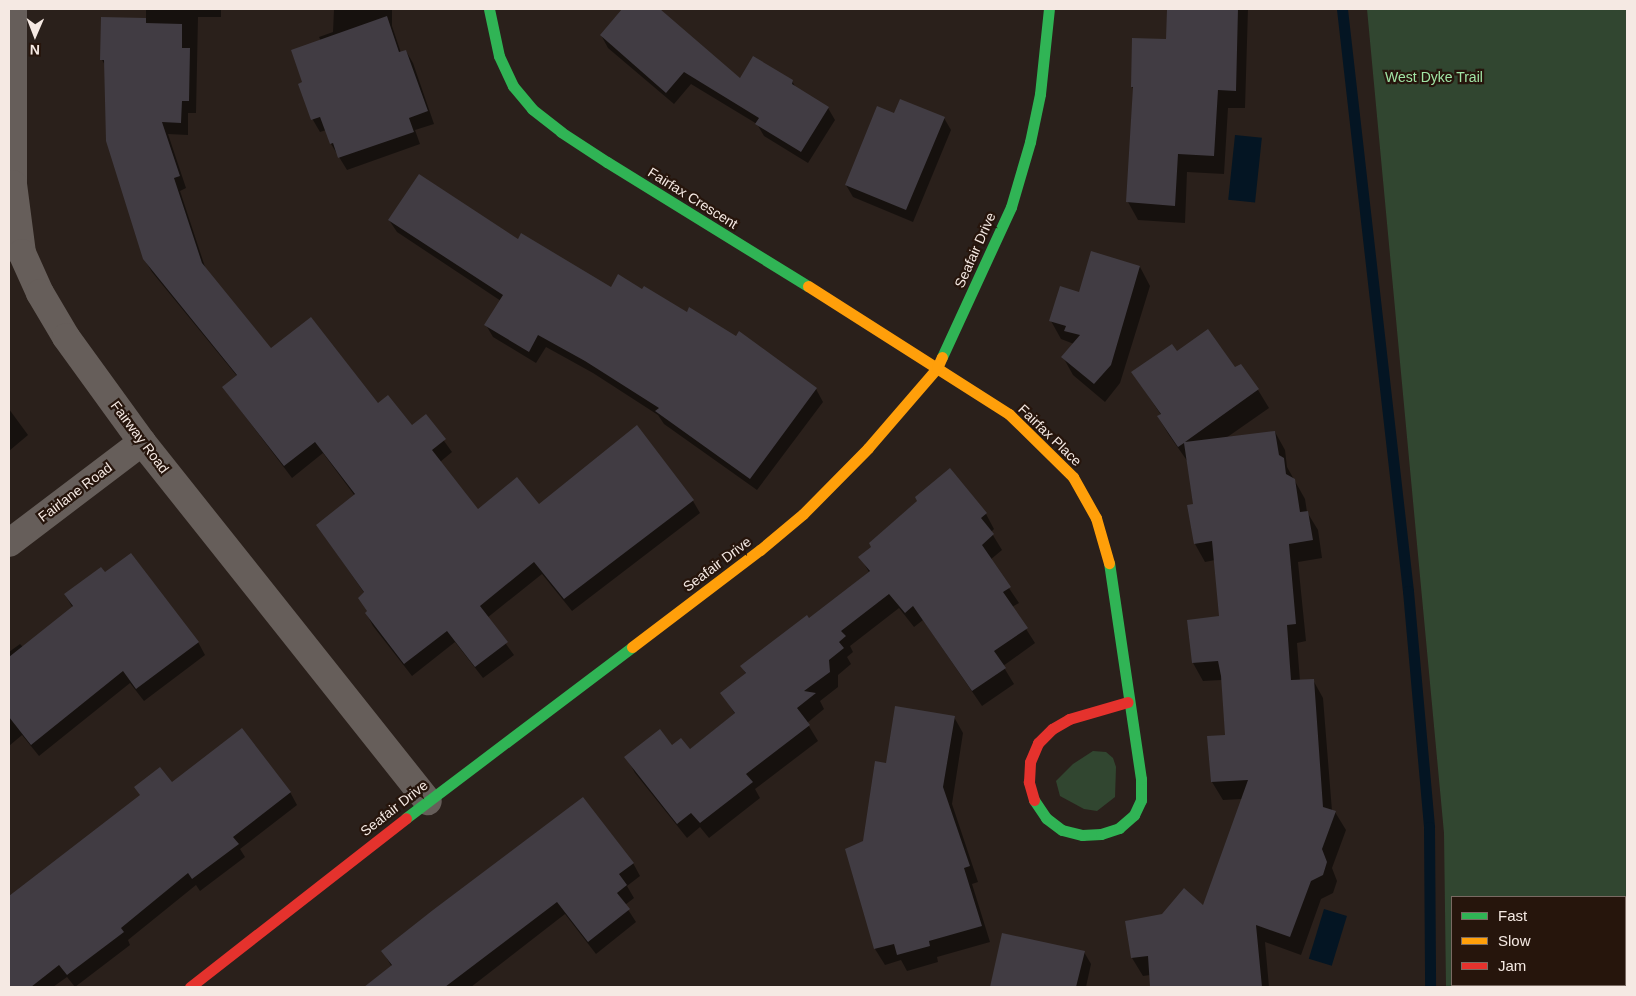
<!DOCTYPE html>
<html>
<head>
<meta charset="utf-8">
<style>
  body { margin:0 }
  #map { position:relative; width:1636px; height:996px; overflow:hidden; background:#2a201b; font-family:Arial,sans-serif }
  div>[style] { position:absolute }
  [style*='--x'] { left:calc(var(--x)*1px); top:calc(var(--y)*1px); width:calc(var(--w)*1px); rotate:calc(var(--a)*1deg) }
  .green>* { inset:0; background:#314630 }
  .water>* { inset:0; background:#041523; transform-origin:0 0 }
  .shadow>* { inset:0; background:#0007 }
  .stream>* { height:11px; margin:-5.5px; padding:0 5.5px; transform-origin:5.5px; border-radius:5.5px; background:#041523 }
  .building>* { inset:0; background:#413c43 }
  .street>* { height:28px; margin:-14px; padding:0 14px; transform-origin:14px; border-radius:14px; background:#665e5a }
  .fast>* { height:11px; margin:-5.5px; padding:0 5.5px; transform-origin:5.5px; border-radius:5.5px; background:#30b455 }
  .slow>* { height:11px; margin:-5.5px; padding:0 5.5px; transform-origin:5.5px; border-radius:5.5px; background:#ff9f0a }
  .jam>* { height:11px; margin:-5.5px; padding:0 5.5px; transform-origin:5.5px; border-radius:5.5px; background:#e5322d }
  span { translate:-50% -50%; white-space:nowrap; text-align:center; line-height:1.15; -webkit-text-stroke:4.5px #26150c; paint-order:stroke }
  .park-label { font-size:14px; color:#a0e4a5 }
  .street-label { font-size:14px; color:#f5e9e3 }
  .frame { position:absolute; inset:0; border:10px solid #f5e9e3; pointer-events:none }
  .legend { position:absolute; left:1451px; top:896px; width:175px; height:90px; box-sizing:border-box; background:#26150c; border:1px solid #796a62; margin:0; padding:6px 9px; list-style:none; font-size:15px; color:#f5e9e3 }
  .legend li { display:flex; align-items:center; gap:10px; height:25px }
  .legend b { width:25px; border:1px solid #796a62 }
  .north { position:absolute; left:10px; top:10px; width:50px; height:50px; -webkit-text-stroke:4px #26150c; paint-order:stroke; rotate:181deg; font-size:14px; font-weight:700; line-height:20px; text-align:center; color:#f5e9e3 }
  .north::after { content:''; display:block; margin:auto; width:18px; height:22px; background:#f5e9e3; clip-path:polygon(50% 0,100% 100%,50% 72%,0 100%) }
</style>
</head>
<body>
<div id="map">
  <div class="green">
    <i style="clip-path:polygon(evenodd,1367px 9px,1627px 9px,1627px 987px,1446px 987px,1444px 833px,1367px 9px,1625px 897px,1625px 985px,1452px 985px,1452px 897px,1625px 897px)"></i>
    <i style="clip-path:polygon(1093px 751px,1106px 752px,1113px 758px,1116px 767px,1115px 797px,1097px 811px,1084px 809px,1060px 796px,1056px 781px,1073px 764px)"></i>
  </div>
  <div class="water">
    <i style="left:1235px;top:135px;width:27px;height:65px;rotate:6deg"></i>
    <i style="left:1324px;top:909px;width:24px;height:52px;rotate:17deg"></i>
  </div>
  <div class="shadow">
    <i style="clip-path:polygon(146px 9px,221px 9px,221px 17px,198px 17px,196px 113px,188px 113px,188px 135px,168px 134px,186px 188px,180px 191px,206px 270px,271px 350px,378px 405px,411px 427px,426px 416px,452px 452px,440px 462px,478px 511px,539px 505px,693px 501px,700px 513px,572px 611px,542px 574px,487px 618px,514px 655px,483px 678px,455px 642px,412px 676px,373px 626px,366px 613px,368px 612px,365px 594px,317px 525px,355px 496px,323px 453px,292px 478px,223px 387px,237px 376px,152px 272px,144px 259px,106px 67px,102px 60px,146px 19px)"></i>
    <i style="clip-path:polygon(334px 9px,392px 9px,392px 26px,401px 53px,406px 51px,413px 63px,434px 124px,415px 130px,420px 144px,347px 170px,331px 144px,326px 130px,320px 132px,313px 120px,300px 85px,304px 83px,321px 41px,319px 37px,333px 32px)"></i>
    <i style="clip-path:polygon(624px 9px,658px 9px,740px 79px,792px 81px,796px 88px,828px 108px,835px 120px,808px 163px,764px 136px,757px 124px,691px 84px,674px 104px,608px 48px,601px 35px)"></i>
    <i style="clip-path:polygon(1169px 9px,1248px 9px,1245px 108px,1228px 108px,1224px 174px,1187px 172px,1185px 223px,1138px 220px,1128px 202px,1134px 90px,1132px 87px,1134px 39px,1168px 40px)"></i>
    <i style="clip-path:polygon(895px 115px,944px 118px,951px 130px,913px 222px,853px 197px,846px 185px)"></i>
    <i style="clip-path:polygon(389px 220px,518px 241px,611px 288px,642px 291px,736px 338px,739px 333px,816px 389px,823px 402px,757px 490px,664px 424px,658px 415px,593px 373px,546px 347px,536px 363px,493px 337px,486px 325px,501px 301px,397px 232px)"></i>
    <i style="clip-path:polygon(1092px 253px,1140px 267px,1150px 286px,1120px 383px,1105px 402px,1073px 375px,1063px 357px,1074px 344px,1061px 339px,1051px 321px,1080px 293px)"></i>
    <i style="clip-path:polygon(1176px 353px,1235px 369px,1241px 365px,1258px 390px,1269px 408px,1226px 438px,1275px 432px,1285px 450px,1287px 467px,1305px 499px,1307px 512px,1318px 530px,1322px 558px,1298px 562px,1306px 641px,1297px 643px,1300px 681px,1313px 680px,1323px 698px,1332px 811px,1335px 812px,1346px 830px,1332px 868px,1337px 881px,1333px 893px,1321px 899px,1301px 955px,1265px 942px,1269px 987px,1151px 987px,1150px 975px,1143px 976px,1132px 958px,1204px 907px,1242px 799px,1223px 800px,1212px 782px,1209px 737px,1226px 736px,1222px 680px,1203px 681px,1193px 663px,1189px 621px,1221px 618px,1215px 560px,1205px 562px,1195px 544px,1195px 505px,1188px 462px,1169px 435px,1158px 417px,1161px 415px,1133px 373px)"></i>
    <i style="clip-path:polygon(9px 409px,28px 435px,9px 451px)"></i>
    <i style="clip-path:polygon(986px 514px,994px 529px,991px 532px,1002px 550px,990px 560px,1019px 603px,1012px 607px,1035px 643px,1003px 666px,1014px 684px,982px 706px,923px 620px,914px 627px,899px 608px,850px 646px,853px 652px,847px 657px,851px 664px,838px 675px,838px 687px,820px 701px,824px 709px,807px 723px,818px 741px,755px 789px,760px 798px,709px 838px,700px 827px,687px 838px,635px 773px,626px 757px,672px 746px,689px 750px,735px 714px,722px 693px,746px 674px,742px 667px,809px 620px,869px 572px,860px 557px)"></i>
    <i style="clip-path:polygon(104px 574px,198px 642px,205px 655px,144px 701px,130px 683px,39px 756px,22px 735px,9px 746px,9px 652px,20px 644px,23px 647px,73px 608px,65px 595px)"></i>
    <i style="clip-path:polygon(954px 717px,963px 733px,952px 804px,978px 882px,972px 884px,990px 942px,937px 957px,938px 962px,907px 971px,901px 960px,885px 965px,875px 949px,864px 842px,887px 764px)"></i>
    <i style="clip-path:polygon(171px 784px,290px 792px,297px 805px,240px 849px,245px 857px,200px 891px,196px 885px,128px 940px,130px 945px,75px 987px,67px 977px,53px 987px,9px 987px,9px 941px,24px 928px,9px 906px,9px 897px,141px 796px)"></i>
    <i style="clip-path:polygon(633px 863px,640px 876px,627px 886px,634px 898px,625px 905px,636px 922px,596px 954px,565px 914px,471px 987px,366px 987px,392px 967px,383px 952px)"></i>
    <i style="clip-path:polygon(1084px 952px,1091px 964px,1086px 987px,993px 987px,992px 985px)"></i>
  </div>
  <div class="stream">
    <i style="--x:1342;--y:9;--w:586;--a:83.53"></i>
    <i style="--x:1408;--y:591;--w:237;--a:84.9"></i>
    <i style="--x:1429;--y:827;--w:160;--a:89.6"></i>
  </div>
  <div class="building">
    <i style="clip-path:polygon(622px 9px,660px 9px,740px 78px,753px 56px,793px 80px,792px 84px,829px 107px,801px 152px,755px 124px,759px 118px,684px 72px,666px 93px,600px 35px)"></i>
    <i style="clip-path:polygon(1167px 9px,1238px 9px,1236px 91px,1218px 90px,1214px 156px,1178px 154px,1175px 206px,1126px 202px,1133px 87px,1131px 87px,1132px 38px,1166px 39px)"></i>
    <i style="clip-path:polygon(387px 16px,399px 52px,406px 50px,428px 111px,409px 118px,414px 132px,338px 158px,333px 143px,330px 144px,320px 117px,311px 120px,298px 84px,302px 82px,291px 50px)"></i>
    <i style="clip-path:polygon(101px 17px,146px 18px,146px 23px,182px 24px,182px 48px,190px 48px,189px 101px,182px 101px,181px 123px,162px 122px,180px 176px,174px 178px,202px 263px,271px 348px,311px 317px,378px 403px,388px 395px,412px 425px,426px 414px,446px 439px,432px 450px,478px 509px,517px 477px,539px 504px,637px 425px,694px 500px,564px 599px,534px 562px,480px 606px,508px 642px,475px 667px,447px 631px,404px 664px,365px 613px,367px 611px,358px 598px,364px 592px,316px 525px,355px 494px,315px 442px,284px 466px,222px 387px,237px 375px,143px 259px,106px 141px,104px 60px,100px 60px)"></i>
    <i style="clip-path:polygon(900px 99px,945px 117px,906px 210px,845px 185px,877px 106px,894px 113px)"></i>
    <i style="clip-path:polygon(419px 174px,518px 239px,521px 233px,611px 287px,618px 274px,642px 289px,644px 286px,687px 312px,689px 307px,736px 336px,739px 331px,817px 388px,750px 479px,655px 411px,659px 408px,585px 361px,538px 335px,529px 352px,484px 325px,503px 295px,388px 220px)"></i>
    <i style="clip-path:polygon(1091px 251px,1140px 266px,1111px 365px,1094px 384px,1061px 357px,1080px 335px,1064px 331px,1066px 326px,1049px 321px,1060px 286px,1079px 292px)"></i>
    <i style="clip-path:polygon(1208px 329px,1235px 367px,1241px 364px,1259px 389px,1185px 442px,1275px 431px,1279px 455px,1284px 458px,1286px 474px,1295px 479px,1300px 512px,1308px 511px,1313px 540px,1289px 544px,1296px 624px,1287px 625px,1291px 680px,1314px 679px,1323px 807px,1336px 811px,1322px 849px,1327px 862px,1323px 875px,1311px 881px,1290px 937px,1256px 925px,1262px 987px,1150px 987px,1148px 956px,1131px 958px,1125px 921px,1162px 914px,1184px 888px,1203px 905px,1248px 780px,1211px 782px,1207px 736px,1225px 735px,1221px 676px,1218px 661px,1192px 663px,1187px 620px,1219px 616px,1212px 541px,1194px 544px,1187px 505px,1193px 504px,1184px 443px,1178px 447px,1157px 416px,1161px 414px,1131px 372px,1172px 344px,1177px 351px)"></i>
    <i style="clip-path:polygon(950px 468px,987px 513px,981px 518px,994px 534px,982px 545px,1011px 587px,1003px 592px,1028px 628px,994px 651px,1006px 668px,972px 691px,913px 606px,905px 613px,889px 594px,841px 631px,846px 636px,839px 642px,844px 648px,829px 660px,830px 672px,804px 691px,816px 693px,797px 708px,810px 725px,746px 774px,753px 782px,700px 823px,691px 813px,677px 824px,624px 757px,660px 729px,672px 745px,681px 738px,690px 749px,735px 713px,720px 693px,746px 673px,740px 666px,807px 615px,809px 618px,870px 571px,858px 557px,871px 547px,869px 543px,917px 501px,915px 497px)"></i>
    <i style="clip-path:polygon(131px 553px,199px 642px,136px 689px,123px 671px,31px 745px,9px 717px,9px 657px,73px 606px,64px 594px,101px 567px,105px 572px)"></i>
    <i style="clip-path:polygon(895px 706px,955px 716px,943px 787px,970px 866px,964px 868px,982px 926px,929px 941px,930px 946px,897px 955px,894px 944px,874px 949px,845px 849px,863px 841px,875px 761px,886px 763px)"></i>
    <i style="clip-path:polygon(242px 728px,291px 792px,233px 837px,239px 844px,192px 879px,188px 873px,121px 928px,124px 932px,67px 975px,59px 965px,31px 987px,9px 987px,9px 896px,140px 795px,134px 787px,160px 767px,172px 782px)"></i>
    <i style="clip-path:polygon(583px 797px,634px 863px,619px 874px,627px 885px,617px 893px,630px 909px,588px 942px,557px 902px,445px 987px,364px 987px,392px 965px,381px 951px,433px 910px)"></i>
    <i style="clip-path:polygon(1002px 933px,1085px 951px,1076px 987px,990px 987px)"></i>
  </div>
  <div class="street">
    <i style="--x:13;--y:9;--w:175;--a:90"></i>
    <i style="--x:13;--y:184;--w:70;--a:82.6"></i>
    <i style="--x:22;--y:253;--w:44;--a:65.8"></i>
    <i style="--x:40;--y:293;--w:51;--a:59.4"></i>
    <i style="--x:66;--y:337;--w:130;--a:54.1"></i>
    <i style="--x:142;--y:442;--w:459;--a:51.5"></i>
    <i style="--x:9;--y:543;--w:167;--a:-37.2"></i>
  </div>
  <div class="fast">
    <i style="--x:489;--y:9;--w:48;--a:78"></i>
    <i style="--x:499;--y:56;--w:33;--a:65"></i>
    <i style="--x:513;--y:86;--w:30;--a:50"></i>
    <i style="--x:532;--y:109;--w:37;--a:38"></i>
    <i style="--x:561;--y:132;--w:55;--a:33.1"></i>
    <i style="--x:607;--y:162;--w:236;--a:31.7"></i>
    <i style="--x:942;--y:357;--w:165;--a:-65.3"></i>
    <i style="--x:1011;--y:207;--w:68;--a:-73.7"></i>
    <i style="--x:1030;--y:142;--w:49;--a:-78.2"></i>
    <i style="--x:1040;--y:94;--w:85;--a:-84"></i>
    <i style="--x:1034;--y:800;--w:22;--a:56"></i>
    <i style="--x:1046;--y:818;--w:20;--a:37"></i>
    <i style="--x:1062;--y:830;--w:21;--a:14"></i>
    <i style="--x:1082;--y:835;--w:19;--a:-3"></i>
    <i style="--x:1101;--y:834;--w:19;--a:-18"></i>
    <i style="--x:1119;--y:828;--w:20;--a:-41"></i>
    <i style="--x:1134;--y:815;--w:17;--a:-65"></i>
    <i style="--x:1141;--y:800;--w:21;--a:-90"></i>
    <i style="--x:1141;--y:779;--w:218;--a:-98.4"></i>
    <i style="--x:406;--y:818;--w:283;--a:-37.1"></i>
  </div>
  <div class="slow">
    <i style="--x:808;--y:286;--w:238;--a:32.5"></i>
    <i style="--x:1009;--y:414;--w:90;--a:44.5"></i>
    <i style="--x:1073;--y:477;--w:47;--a:60.7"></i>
    <i style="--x:1096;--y:518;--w:47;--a:73.9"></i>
    <i style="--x:632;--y:647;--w:161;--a:-37.2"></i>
    <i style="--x:760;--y:550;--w:56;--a:-39.9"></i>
    <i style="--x:803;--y:514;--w:93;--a:-45.4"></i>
    <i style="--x:868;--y:448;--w:106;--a:-49.2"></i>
    <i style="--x:937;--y:368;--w:12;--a:-66"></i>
  </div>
  <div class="jam">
    <i style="--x:1034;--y:800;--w:19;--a:-106"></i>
    <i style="--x:1029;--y:782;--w:20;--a:-87"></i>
    <i style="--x:1030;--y:762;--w:21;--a:-67"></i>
    <i style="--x:1038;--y:743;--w:20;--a:-45"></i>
    <i style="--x:1052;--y:729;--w:20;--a:-30"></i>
    <i style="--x:1069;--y:719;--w:61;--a:-16.1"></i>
    <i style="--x:190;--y:987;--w:274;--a:-38"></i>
  </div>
  <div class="park-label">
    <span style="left:1434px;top:77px">West Dyke Trail</span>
  </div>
  <div class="street-label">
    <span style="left:693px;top:198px;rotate:32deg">Fairfax Crescent</span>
    <span style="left:975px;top:250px;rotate:-66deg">Seafair Drive</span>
    <span style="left:1050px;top:435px;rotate:44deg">Fairfax Place</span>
    <span style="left:140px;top:437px;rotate:53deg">Fairway Road</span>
    <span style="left:75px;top:492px;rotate:-37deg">Fairlane Road</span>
    <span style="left:717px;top:564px;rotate:-37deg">Seafair Drive</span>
    <span style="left:394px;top:808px;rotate:-38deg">Seafair Drive</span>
  </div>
  <div class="frame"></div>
  <ul class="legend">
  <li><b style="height:6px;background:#30b455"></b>Fast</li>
  <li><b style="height:6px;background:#ff9f0a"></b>Slow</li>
  <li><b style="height:6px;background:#e5322d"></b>Jam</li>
  </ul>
  <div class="north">N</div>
</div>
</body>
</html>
